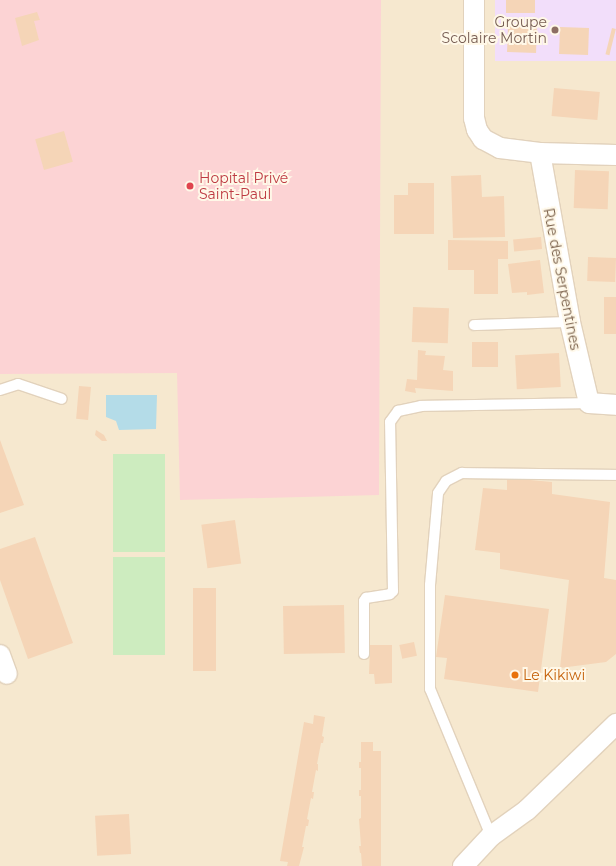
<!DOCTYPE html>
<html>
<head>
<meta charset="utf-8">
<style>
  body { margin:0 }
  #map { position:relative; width:616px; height:866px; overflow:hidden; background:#fef5e1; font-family:Montserrat,sans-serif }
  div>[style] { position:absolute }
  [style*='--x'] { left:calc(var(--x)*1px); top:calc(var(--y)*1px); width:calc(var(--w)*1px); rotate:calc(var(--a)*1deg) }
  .residential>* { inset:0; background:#f6e8cf; transform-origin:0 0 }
  .education>* { inset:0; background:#f2defa; transform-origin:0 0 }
  .medical>* { inset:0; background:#fcd3d4 }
  .green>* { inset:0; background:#cdecbf; transform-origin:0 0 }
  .water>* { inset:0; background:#b4dce8 }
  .building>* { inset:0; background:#f5d5b7; transform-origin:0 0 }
  .roads { filter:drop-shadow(1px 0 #e2d2bc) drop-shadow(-1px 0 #e2d2bc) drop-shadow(0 1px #e2d2bc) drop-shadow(0 -1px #e2d2bc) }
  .lane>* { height:10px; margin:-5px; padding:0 5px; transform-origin:5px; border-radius:5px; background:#fff }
  .street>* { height:20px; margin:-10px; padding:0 10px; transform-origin:10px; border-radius:10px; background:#fff }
  .dots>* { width:11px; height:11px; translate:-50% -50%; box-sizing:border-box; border:2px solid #fff8e8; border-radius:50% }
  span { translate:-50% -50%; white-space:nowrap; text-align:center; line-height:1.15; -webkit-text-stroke:4px #fff8e8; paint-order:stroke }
  .education-label { font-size:14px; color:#785e54 }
  .right { translate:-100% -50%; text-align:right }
  .health-label { font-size:14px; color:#be3a42 }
  .left { translate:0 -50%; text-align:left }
  .street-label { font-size:14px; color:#765c46 }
  .food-label { font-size:14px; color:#c56008 }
</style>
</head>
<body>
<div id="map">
  <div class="residential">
    <i style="left:0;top:0;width:616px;height:866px"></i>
  </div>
  <div class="education">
    <i style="left:495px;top:0;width:121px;height:61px"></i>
  </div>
  <div class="medical">
    <i style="clip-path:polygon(0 0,381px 0,379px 495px,180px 500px,177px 373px,0 374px)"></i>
  </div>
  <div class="green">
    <i style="left:113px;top:454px;width:52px;height:98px"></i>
    <i style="left:113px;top:557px;width:52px;height:98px"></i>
  </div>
  <div class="water">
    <i style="clip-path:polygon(106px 395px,157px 395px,156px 429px,119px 430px,116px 421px,106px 417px)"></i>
  </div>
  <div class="building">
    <i style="left:506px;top:0;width:29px;height:13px"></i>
    <i style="clip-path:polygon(37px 12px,40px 20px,34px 21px,39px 40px,22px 46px,15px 18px)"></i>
    <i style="left:508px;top:25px;width:29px;height:27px;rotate:2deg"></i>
    <i style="left:560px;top:27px;width:29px;height:27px;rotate:2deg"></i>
    <i style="left:612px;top:28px;width:4px;height:27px;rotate:14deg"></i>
    <i style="left:554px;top:88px;width:46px;height:28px;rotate:5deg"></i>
    <i style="left:64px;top:131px;width:32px;height:30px;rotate:74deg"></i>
    <i style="left:575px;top:170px;width:34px;height:38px;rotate:2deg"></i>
    <i style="clip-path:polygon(481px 175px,482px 197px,504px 196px,505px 237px,453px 238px,451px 176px)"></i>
    <i style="clip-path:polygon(408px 183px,434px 183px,434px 234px,394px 234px,394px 195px,408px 195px)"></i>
    <i style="left:541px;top:237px;width:12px;height:28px;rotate:85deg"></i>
    <i style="clip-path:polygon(448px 240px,508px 241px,508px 259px,498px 259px,498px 294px,474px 294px,474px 270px,448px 270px)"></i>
    <i style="left:588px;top:257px;width:28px;height:24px;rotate:2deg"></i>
    <i style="clip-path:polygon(540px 260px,544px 293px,527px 295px,527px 292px,512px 293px,508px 264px)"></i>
    <i style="left:604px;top:297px;width:12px;height:37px"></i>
    <i style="left:413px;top:307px;width:36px;height:35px;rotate:2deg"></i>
    <i style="left:472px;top:342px;width:26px;height:25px"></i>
    <i style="clip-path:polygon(418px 350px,426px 351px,425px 355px,445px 356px,443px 370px,453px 371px,453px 391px,415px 388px,416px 393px,405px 391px,407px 379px,417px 380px)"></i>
    <i style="left:559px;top:353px;width:34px;height:44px;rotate:87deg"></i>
    <i style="left:79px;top:386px;width:12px;height:33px;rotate:5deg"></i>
    <i style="clip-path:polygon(96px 430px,104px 435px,107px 441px,102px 441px,95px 435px)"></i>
    <i style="clip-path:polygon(0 440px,24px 505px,0 513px)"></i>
    <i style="clip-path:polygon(507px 478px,552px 482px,552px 494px,610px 502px,604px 578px,616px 580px,616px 654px,606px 662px,560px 668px,569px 580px,500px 569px,500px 553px,475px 550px,483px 488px,507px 490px)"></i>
    <i style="left:235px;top:520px;width:44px;height:34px;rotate:82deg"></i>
    <i style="clip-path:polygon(35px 537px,73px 643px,28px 659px,0 580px,0 549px)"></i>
    <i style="left:216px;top:588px;width:83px;height:23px;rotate:90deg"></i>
    <i style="clip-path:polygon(445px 595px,549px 609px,538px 692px,444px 679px,447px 658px,436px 657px)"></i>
    <i style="left:344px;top:605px;width:48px;height:61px;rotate:89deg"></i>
    <i style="left:414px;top:642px;width:14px;height:15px;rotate:78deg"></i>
    <i style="clip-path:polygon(370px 645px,392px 645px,392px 683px,375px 684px,374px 674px,369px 674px)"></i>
    <i style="clip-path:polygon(314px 715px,325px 717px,322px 736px,324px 737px,323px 743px,321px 743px,317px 764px,318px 764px,318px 771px,316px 770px,312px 792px,314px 792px,313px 799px,311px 798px,307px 819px,309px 820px,308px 826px,306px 826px,302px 847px,304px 847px,299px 866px,287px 866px,288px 862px,280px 861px,304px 722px,313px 724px)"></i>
    <i style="clip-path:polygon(361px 742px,373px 742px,373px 751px,381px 751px,381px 866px,362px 866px,361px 853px,360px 853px,359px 846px,361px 846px,359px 819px,361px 818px,361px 796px,359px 796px,359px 790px,361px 790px,361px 768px,359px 768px,359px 762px,361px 762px)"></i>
    <i style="left:129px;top:814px;width:40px;height:34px;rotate:87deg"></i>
  </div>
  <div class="roads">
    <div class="lane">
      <i style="--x:474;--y:325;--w:96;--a:-1.8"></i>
      <i style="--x:0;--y:390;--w:19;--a:-18"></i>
      <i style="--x:18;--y:384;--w:46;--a:18.8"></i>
      <i style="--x:364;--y:654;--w:53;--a:-90"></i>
      <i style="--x:364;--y:601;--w:4;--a:-56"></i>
      <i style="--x:366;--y:598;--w:24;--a:-9"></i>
      <i style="--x:390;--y:594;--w:4;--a:-45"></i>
      <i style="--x:393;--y:591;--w:169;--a:-91"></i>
      <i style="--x:390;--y:422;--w:14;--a:-54"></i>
      <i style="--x:398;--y:411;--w:24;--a:-12"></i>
      <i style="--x:421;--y:406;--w:168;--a:-1"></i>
      <i style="--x:491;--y:836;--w:159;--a:-112.5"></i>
      <i style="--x:430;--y:689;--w:104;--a:-90"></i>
      <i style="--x:430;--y:585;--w:92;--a:-85"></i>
      <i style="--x:438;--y:493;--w:14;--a:-56"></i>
      <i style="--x:446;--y:481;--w:18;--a:-27"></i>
      <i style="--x:462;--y:473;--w:154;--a:0.7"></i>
    </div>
    <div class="street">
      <i style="--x:474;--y:0;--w:118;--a:90"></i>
      <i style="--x:474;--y:118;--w:12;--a:76"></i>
      <i style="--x:477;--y:130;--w:11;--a:56"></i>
      <i style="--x:483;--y:139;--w:19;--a:28"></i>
      <i style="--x:500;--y:148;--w:40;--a:7.1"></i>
      <i style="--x:540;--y:153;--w:76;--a:1.5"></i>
      <i style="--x:540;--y:153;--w:172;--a:79.9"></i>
      <i style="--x:570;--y:322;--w:83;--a:76.8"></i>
      <i style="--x:589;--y:403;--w:27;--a:4"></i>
      <i style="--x:0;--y:655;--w:20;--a:70"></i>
      <i style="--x:463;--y:866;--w:41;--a:-47"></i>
      <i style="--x:491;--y:836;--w:44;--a:-35.8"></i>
      <i style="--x:527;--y:810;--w:124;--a:-44"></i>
    </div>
  </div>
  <div class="dots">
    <i style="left:555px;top:30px;background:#8d6e63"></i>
    <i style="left:190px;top:186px;background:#e0444e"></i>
    <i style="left:515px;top:675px;background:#e8710a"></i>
  </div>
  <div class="education-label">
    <span class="right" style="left:547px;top:30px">Groupe<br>Scolaire Mortin</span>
  </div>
  <div class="health-label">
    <span class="left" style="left:199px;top:186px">Hopital Privé<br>Saint-Paul</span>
  </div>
  <div class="street-label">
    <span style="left:562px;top:279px;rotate:79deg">Rue des Serpentines</span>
  </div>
  <div class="food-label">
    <span class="left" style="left:523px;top:675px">Le Kikiwi</span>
  </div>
</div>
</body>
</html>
